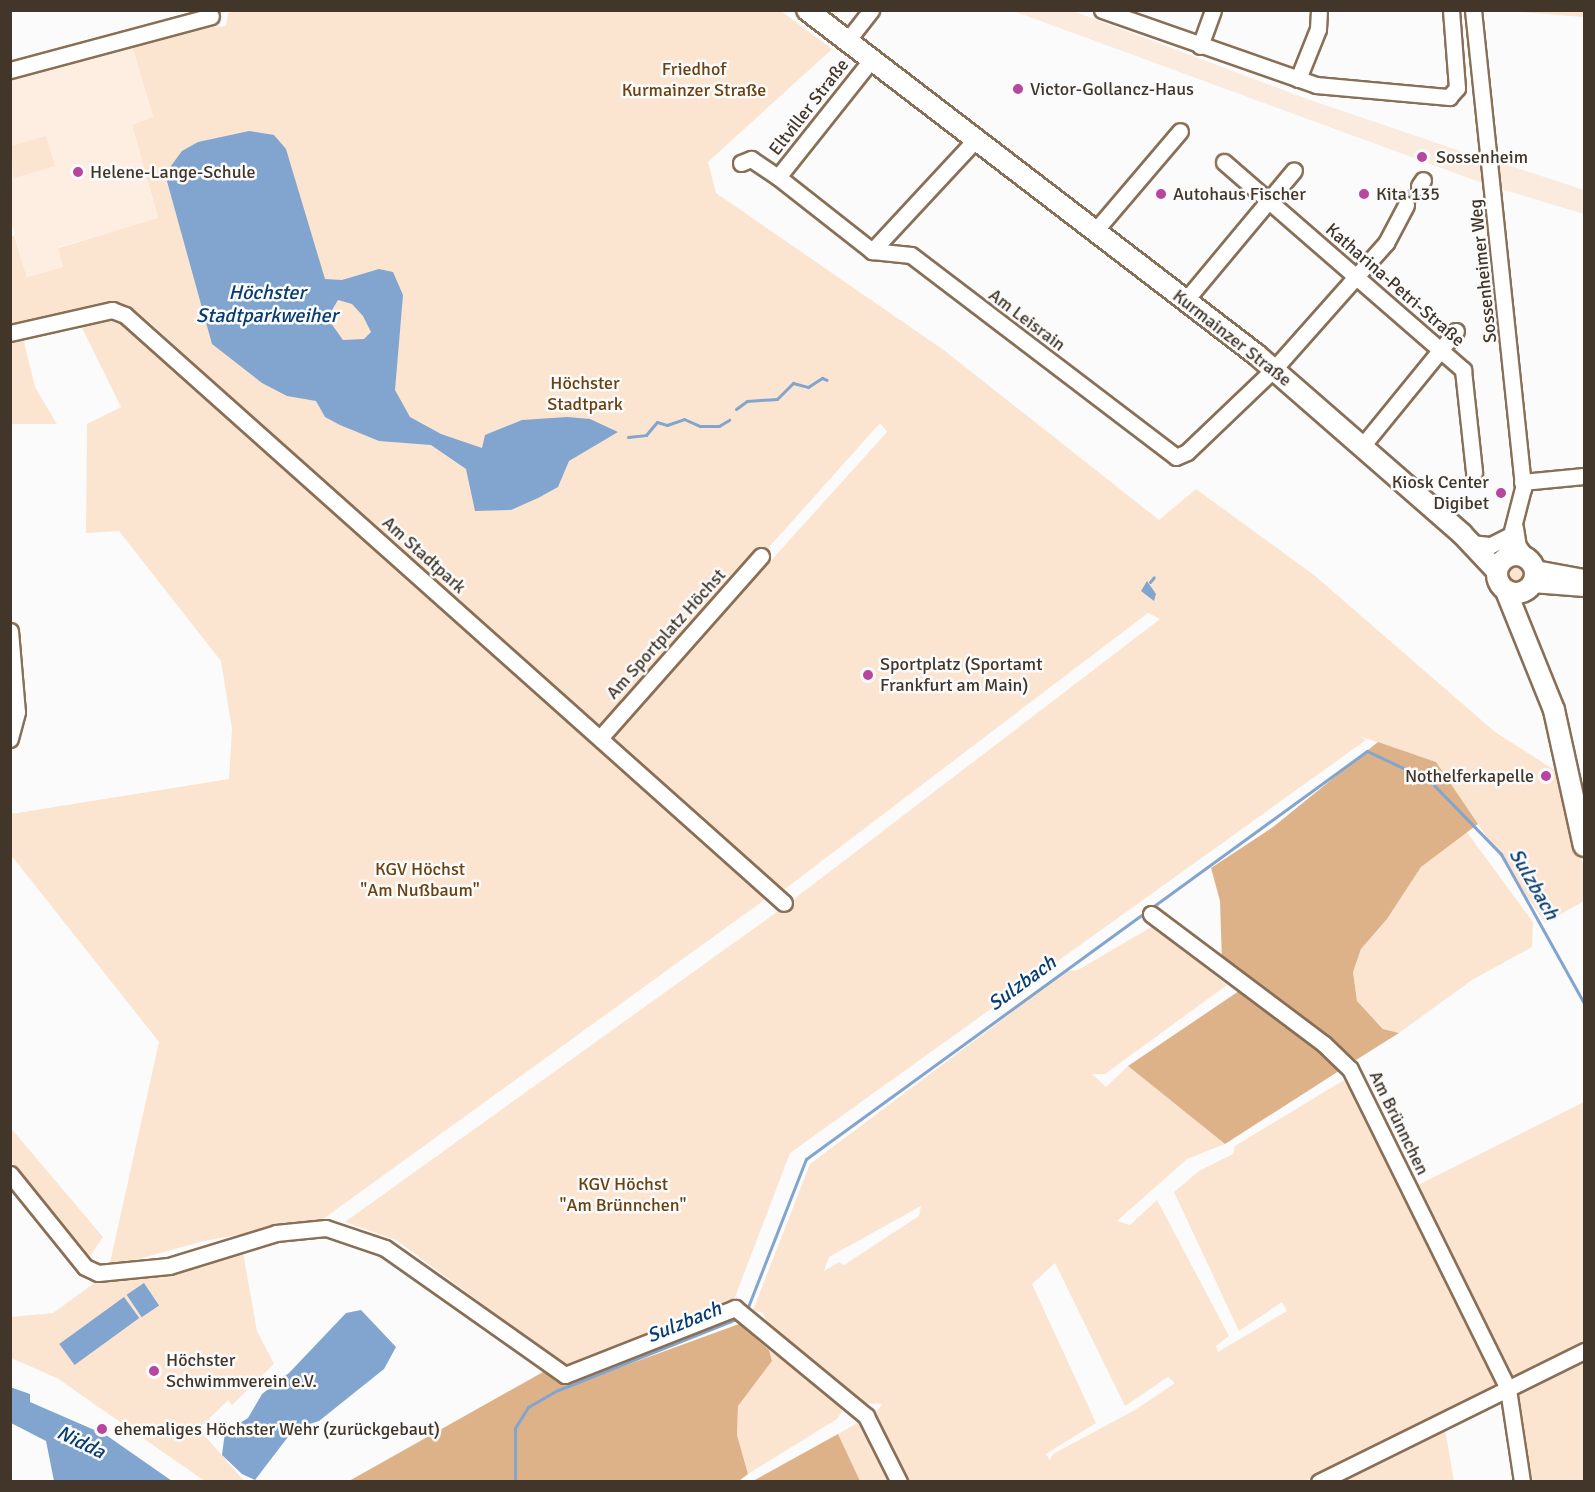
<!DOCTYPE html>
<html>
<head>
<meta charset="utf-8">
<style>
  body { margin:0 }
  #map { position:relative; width:1595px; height:1492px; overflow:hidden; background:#fbfbfb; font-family:Signika,sans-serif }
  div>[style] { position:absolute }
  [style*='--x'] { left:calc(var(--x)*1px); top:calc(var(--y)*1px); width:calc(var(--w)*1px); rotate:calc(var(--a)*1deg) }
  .built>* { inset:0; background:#faebde }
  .education>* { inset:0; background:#fdeee1 }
  .green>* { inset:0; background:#fbe5d0 }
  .round { border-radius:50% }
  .forest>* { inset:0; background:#ddb289 }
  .water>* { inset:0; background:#81a5cf; transform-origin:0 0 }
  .stream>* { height:3px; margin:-1.5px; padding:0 1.5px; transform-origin:1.5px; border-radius:1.5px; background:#81a5cf }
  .minor-tunnel>* { height:15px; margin-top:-7.5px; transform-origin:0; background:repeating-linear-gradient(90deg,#d6d4d1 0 15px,transparent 0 23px) }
  .roads { filter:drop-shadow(2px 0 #896f56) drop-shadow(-2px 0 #896f56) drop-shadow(0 2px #896f56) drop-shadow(0 -2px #896f56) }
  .minor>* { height:15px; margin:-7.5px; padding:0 7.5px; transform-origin:7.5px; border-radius:7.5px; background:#fff }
  .major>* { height:20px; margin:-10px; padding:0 10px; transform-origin:10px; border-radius:10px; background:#fff }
  .major>.ring { margin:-10px; padding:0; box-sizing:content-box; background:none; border:20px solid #fff; border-radius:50% }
  .dots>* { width:16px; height:16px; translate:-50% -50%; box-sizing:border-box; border:3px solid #fbfbfb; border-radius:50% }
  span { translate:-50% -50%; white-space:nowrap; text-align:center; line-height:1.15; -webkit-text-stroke:5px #fbfbfb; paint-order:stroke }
  .park-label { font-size:18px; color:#6a4110 }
  .poi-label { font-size:18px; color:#42362b }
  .left { translate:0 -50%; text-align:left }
  .right { translate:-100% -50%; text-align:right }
  .street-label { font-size:18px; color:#42362b }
  .water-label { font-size:20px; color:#063c71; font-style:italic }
  .frame { position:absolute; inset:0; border:12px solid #42362b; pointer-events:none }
</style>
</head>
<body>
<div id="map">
  <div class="built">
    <i style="clip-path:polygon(1013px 11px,1073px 11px,1313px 101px,1481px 158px,1485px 184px)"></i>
    <i style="clip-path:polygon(1499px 162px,1584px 190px,1584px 214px,1501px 189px)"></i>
  </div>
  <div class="education">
    <i style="clip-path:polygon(132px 46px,153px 118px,132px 125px,158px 219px,58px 247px,63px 267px,27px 277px,11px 222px,10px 79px)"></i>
  </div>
  <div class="green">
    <i style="clip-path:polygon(238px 11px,781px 11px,832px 49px,708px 162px,716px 193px,945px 351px,1159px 520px,1196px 489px,1314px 575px,1495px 732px,1559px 773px,1568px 825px,1584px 866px,1584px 901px,1545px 923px,1436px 762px,1359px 736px,1366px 740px,790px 1153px,732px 1305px,566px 1366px,396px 1240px,345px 1222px,781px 909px,1160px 619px,1148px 613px,781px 892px,611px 738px,887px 432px,880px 423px,603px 733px,147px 320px,120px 304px,11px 329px,11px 237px,14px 235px,27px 277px,63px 267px,58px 248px,158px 218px,132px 125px,153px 117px,132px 46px,173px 30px,226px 26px,228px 13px)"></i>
    <i style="clip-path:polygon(1507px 11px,1584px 11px,1584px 17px)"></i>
    <i style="clip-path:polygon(46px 136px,55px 166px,14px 178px,11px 146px)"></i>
    <i style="clip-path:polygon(109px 317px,124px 319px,767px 898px,323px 1219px,204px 1241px,109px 1267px,159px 1042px,11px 855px,11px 814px,229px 779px,232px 729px,221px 661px,119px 531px,86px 533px,87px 424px,121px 407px,81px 326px)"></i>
    <i style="clip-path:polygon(23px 338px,35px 387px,57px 424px,11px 424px,11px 340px)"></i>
    <i class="round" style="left:1505px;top:565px;width:20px;height:20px"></i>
    <i style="clip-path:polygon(1466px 831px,1533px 922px,1532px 947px,1472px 980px,1399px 1033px,1384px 1029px,1357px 1001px,1353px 972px,1361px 949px,1387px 919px,1421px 867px)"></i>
    <i style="clip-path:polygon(evenodd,1153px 926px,1227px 985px,1105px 1074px,1092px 1074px,1106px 1087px,1128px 1066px,1225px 1144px,1187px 1159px,1117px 1221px,1130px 1225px,1157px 1200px,1229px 1336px,1216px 1346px,1218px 1352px,1287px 1311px,1282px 1302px,1239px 1331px,1174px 1192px,1199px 1171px,1233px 1154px,1235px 1146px,1349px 1077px,1496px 1377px,1493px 1392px,1305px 1481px,903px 1481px,873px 1417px,882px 1404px,864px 1403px,769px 1327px,763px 1313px,753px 1310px,810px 1164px,1067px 971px,1078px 970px,1153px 926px,921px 1206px,919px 1216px,844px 1265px,839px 1262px,824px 1271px,829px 1257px,921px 1206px,1153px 926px,1055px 1263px,1125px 1406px,1168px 1377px,1175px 1383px,1135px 1410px,1053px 1454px,1050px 1460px,1046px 1454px,1096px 1423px,1032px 1284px,1055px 1263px)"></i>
    <i style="clip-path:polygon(1584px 1102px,1584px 1481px,1528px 1481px,1515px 1393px,1414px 1187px)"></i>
    <i style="clip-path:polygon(10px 1127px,103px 1237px,90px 1256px,11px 1161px)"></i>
    <i style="clip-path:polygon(242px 1247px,257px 1331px,274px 1364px,232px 1405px,228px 1400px,199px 1429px,244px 1481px,206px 1482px,57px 1378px,11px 1358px,11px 1317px,53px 1313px,104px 1276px)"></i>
    <i style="clip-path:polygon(769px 1350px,846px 1405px,837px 1419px,748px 1474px,737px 1435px,738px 1406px,772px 1361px)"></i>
    <i style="clip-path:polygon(861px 1421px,893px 1481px,860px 1481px,838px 1434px)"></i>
    <i style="clip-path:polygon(1445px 1429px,1454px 1481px,1335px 1482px,1337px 1480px)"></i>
  </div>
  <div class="forest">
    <i style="clip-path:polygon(1378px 742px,1436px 762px,1478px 824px,1421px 867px,1387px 919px,1361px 949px,1353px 972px,1357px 1001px,1383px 1029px,1399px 1033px,1356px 1060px,1222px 962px,1220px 901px,1211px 868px,1273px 827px)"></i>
    <i style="clip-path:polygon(1239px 991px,1342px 1069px,1225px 1144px,1128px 1066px)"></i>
    <i style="clip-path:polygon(739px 1324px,769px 1350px,772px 1361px,738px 1406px,737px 1435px,748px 1474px,739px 1481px,349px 1481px,543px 1372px,569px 1386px)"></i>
    <i style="clip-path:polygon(838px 1434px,860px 1481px,753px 1481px)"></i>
  </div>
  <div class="water">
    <i style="clip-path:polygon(evenodd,249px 131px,274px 135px,286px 149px,325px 279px,342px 280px,379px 269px,393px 272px,403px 295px,395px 390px,410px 417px,441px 434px,482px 448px,485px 435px,522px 420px,567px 417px,590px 419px,618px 432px,569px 461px,558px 487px,538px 498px,511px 510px,475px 511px,466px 469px,431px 445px,379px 441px,340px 425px,325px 417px,316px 401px,287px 396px,262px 383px,212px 344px,165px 174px,182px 151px,198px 142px,249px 131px,338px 300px,352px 304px,363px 316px,371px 332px,364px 339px,343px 340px,333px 326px,329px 315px,338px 300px)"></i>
    <i style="clip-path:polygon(1147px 581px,1156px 594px,1154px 601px,1141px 591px)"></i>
    <i style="left:144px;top:1283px;width:27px;height:21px;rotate:56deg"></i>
    <i style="left:124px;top:1297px;width:26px;height:80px;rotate:54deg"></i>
    <i style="clip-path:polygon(361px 1310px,396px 1347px,384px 1369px,319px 1421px,294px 1429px,255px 1480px,242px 1474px,222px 1455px,225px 1432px,248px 1418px,262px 1394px,289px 1373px,346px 1313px)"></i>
    <i style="clip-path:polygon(10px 1387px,30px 1394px,30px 1402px,106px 1435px,172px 1481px,54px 1481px,46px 1441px,11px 1423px)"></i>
  </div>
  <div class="stream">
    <i style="--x:736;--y:409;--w:14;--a:-36"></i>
    <i style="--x:747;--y:401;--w:30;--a:-4"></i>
    <i style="--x:777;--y:399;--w:23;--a:-45"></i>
    <i style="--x:793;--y:383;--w:16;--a:15"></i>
    <i style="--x:808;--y:387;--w:17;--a:-33"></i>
    <i style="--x:822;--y:378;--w:5;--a:22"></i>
    <i style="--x:628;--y:437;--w:18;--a:-6"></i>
    <i style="--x:646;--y:435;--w:17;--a:-50"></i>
    <i style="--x:657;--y:422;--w:10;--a:17"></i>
    <i style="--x:667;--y:425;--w:18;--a:-19"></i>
    <i style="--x:684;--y:419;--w:17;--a:24"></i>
    <i style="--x:700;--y:426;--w:19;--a:0"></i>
    <i style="--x:719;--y:426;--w:12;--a:-31"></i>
    <i style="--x:1150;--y:582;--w:6;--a:-51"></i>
    <i style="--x:746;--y:1312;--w:164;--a:-68.6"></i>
    <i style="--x:806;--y:1159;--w:694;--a:-36.03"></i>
    <i style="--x:1367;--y:751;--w:68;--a:25.1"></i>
    <i style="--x:1429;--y:780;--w:103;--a:45.8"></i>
    <i style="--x:1501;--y:854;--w:171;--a:60.9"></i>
    <i style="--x:515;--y:1482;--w:54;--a:-90"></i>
    <i style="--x:515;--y:1428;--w:25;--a:-58"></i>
    <i style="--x:528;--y:1407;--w:34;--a:-30"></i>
    <i style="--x:558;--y:1390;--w:195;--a:-21.7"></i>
  </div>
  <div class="minor-tunnel">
    <i style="--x:1406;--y:205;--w:23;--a:-56"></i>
  </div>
  <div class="roads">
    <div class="minor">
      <i style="--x:1102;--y:10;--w:227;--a:19.3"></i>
      <i style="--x:1316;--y:85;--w:134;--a:5.2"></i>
      <i style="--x:1449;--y:97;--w:12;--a:-48"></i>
      <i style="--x:1457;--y:88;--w:78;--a:-94.4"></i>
      <i style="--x:1473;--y:10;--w:481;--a:84"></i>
      <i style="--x:1523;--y:488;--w:72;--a:104.4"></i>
      <i style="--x:847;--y:41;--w:39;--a:-52"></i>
      <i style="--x:1200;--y:46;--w:38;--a:-70"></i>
      <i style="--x:10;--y:70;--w:208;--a:-15"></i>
      <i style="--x:1298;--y:79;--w:54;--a:-68.2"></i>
      <i style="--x:1318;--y:29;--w:19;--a:-87"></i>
      <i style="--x:1224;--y:162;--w:317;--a:41"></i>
      <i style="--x:1463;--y:370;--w:103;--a:83.8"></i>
      <i style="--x:741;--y:163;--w:11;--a:-22"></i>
      <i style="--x:751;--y:159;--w:32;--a:34"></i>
      <i style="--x:778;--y:177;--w:120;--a:38.2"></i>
      <i style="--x:872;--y:251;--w:39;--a:6"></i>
      <i style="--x:911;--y:255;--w:333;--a:37.3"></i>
      <i style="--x:1176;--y:457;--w:12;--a:-24"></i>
      <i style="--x:1187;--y:452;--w:120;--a:-43.7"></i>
      <i style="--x:1274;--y:369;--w:169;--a:-48.4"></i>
      <i style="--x:1386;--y:243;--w:43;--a:-62.2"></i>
      <i style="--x:778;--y:177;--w:149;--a:-51.5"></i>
      <i style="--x:1419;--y:186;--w:7;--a:-56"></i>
      <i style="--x:1095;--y:231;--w:131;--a:-49.6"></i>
      <i style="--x:872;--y:251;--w:151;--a:-47.1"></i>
      <i style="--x:1185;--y:301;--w:170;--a:-50.2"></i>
      <i style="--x:10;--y:333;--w:105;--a:-12.7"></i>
      <i style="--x:112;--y:310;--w:14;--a:21"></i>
      <i style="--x:125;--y:315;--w:883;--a:41.74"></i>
      <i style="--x:1363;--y:445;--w:147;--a:-50.8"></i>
      <i style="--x:1522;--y:482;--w:62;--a:-5.5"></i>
      <i style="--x:1515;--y:528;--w:18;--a:81"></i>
      <i style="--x:1518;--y:546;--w:15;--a:53"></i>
      <i style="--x:1471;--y:543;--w:20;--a:6"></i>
      <i style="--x:1491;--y:545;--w:20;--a:-27"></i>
      <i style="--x:1534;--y:568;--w:51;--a:10.2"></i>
      <i style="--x:1532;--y:584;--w:52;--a:4.4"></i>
      <i style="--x:10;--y:631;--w:81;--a:85.1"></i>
      <i style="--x:17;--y:712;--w:28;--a:105"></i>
      <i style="--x:600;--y:738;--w:243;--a:-48.5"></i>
      <i style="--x:1151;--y:914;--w:216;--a:36.9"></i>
      <i style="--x:1324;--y:1044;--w:36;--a:44"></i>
      <i style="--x:1350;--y:1069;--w:357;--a:63.7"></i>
      <i style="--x:1508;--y:1389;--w:94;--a:81.4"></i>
      <i style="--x:10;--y:1174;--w:119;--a:51.1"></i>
      <i style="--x:85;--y:1267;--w:14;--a:25"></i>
      <i style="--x:98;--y:1273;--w:71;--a:-5.6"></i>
      <i style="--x:169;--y:1266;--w:112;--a:-17.1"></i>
      <i style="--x:276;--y:1233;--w:50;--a:-5.7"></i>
      <i style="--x:326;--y:1228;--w:62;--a:18.7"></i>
      <i style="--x:385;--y:1248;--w:220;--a:35.2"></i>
      <i style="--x:565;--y:1375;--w:183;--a:-21.5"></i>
      <i style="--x:735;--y:1308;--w:170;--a:39.5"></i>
      <i style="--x:866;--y:1416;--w:74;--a:63.4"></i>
      <i style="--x:1319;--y:1482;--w:296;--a:-26.3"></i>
    </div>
    <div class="major">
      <i style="--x:807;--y:10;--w:567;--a:37.48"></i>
      <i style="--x:1257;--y:355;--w:272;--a:41.1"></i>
      <i style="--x:1462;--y:534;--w:51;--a:46.6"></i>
      <i class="ring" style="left:1497px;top:555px;width:18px;height:18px"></i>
      <i style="--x:1506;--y:591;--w:128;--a:68"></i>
      <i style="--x:1554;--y:710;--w:139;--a:77.6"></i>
    </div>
  </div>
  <div class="dots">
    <i style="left:1018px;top:89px;background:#b8459e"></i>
    <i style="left:1422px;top:157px;background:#b8459e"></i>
    <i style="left:78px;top:172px;background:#b8459e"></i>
    <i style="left:1161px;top:194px;background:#b8459e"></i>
    <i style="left:1364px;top:194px;background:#b8459e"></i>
    <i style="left:1501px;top:493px;background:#b8459e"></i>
    <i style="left:868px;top:675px;background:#b8459e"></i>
    <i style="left:1546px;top:776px;background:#b8459e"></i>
    <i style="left:154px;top:1371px;background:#b8459e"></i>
    <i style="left:102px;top:1429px;background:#b8459e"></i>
  </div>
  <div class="park-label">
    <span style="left:694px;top:80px">Friedhof<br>Kurmainzer Straße</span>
    <span style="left:585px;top:394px">Höchster<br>Stadtpark</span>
    <span style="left:420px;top:880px">KGV Höchst<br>"Am Nußbaum"</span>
    <span style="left:623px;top:1195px">KGV Höchst<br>"Am Brünnchen"</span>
  </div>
  <div class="poi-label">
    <span class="left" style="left:1030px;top:89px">Victor-Gollancz-Haus</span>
    <span class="left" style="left:1436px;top:157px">Sossenheim</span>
    <span class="left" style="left:90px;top:172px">Helene-Lange-Schule</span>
    <span class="left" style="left:1173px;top:194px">Autohaus Fischer</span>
    <span class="left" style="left:1376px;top:194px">Kita 135</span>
    <span class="right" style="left:1489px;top:493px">Kiosk Center<br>Digibet</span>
    <span class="left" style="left:880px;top:675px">Sportplatz (Sportamt<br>Frankfurt am Main)</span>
    <span class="right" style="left:1534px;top:776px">Nothelferkapelle</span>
    <span class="left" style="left:166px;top:1371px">Höchster<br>Schwimmverein e.V.</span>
    <span class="left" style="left:114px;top:1429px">ehemaliges Höchster Wehr (zurückgebaut)</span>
  </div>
  <div class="street-label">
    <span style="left:809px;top:107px;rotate:-52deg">Eltviller Straße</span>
    <span style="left:1483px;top:271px;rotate:-96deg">Sossenheimer Weg</span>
    <span style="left:1395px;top:285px;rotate:41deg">Katharina-Petri-Straße</span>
    <span style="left:1027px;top:320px;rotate:37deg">Am Leisrain</span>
    <span style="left:1232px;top:338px;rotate:38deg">Kurmainzer Straße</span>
    <span style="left:424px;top:555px;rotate:42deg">Am Stadtpark</span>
    <span style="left:666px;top:634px;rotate:-48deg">Am Sportplatz Höchst</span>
    <span style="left:1399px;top:1123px;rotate:64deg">Am Brünnchen</span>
  </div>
  <div class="water-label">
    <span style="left:267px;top:304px">Höchster<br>Stadtparkweiher</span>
    <span style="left:1534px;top:884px;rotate:60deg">Sulzbach</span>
    <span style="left:1022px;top:983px;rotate:-36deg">Sulzbach</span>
    <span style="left:684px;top:1322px;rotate:-22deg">Sulzbach</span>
    <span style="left:81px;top:1442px;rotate:26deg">Nidda</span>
  </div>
  <div class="frame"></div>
</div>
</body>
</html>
